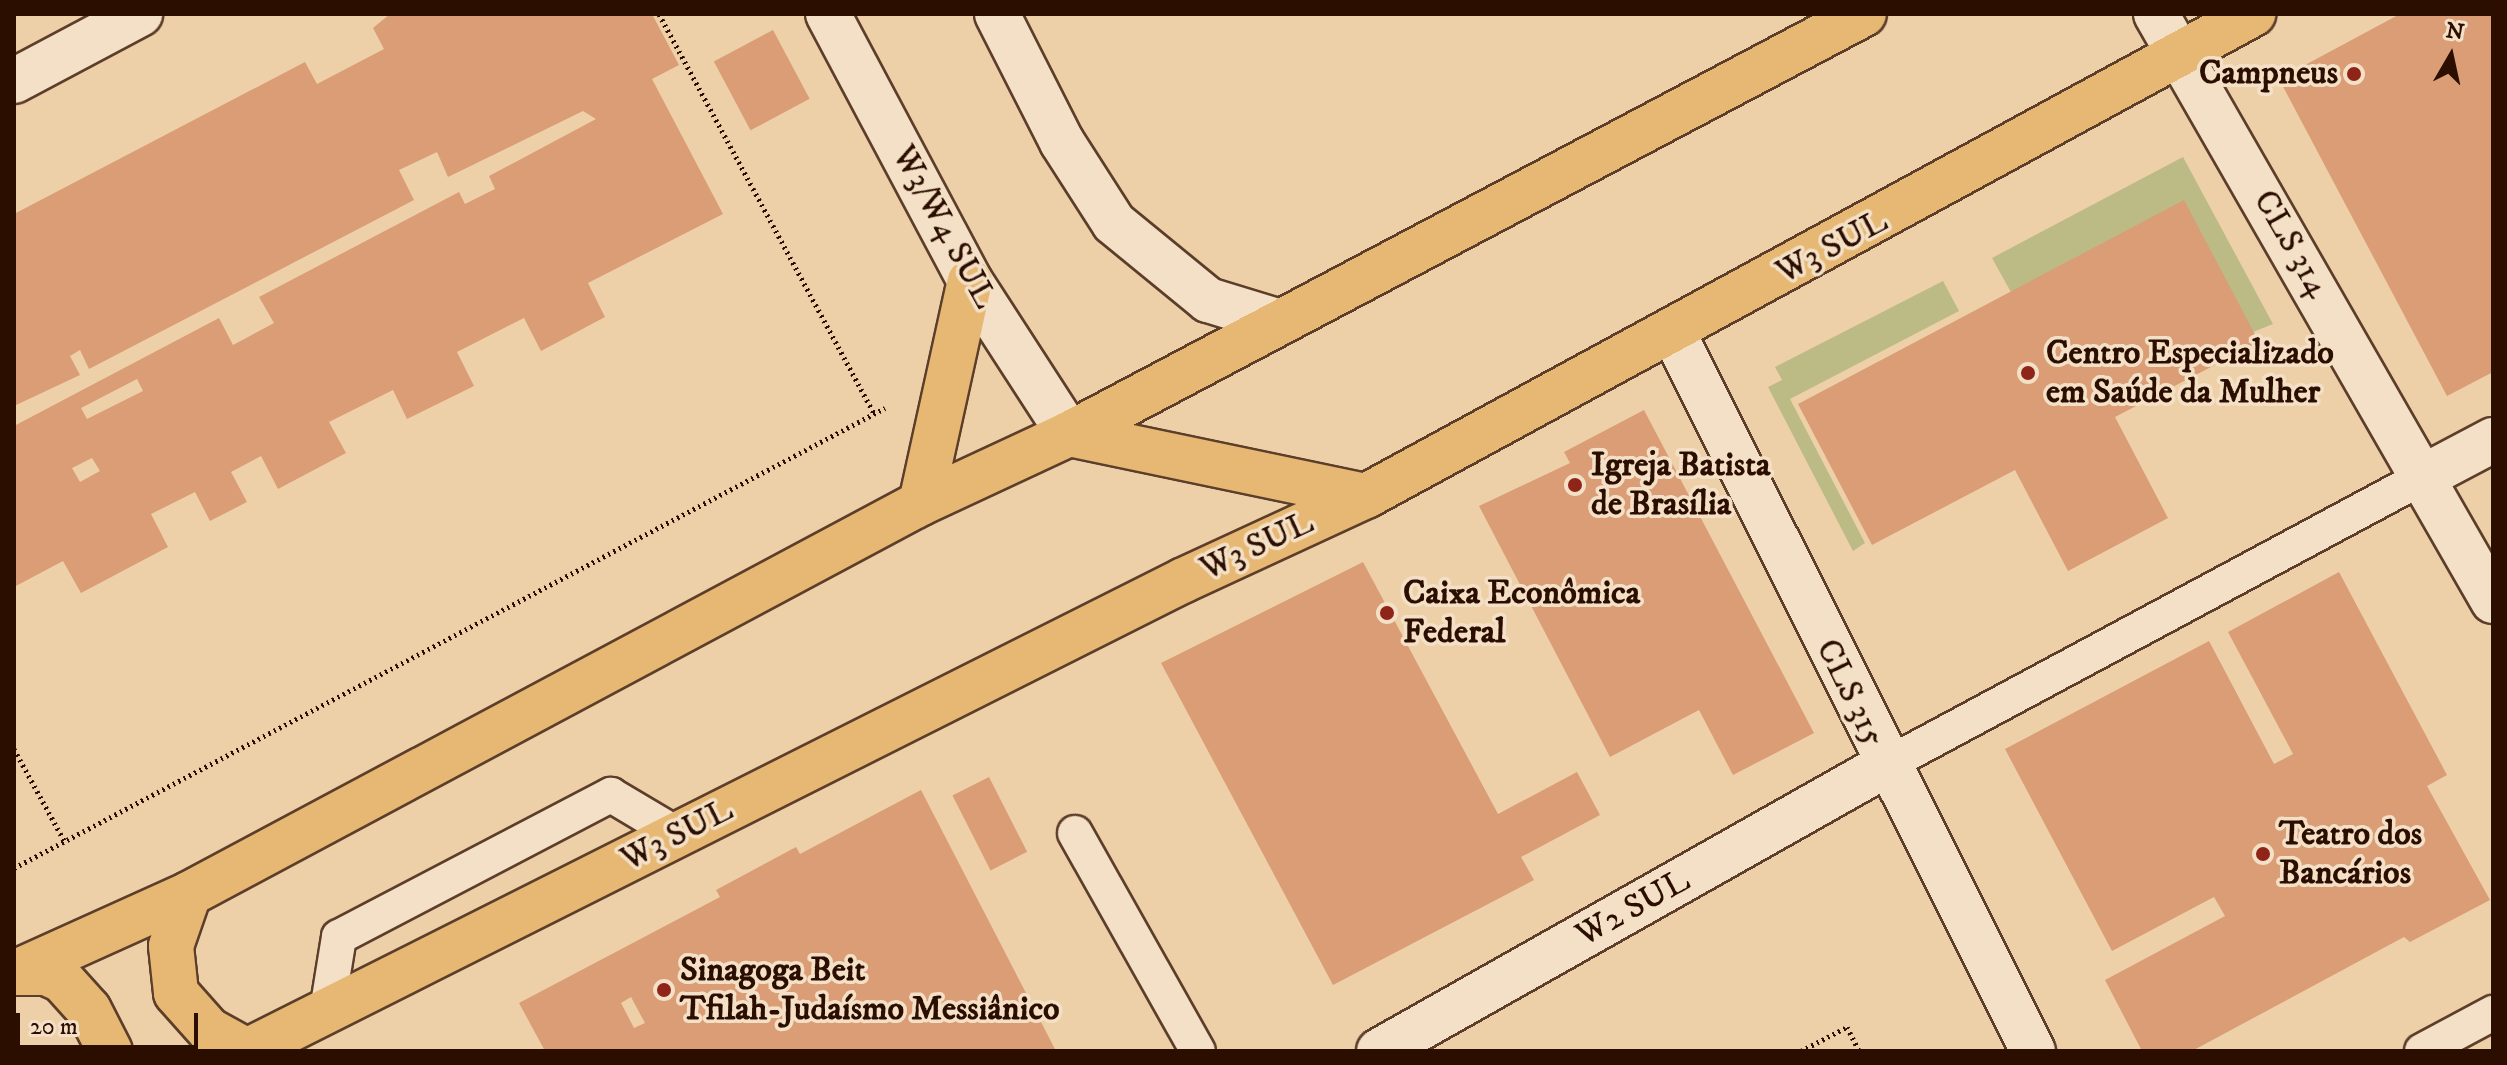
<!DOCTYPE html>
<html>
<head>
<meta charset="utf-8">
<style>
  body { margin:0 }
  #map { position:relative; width:2507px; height:1065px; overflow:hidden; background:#edd0a8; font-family:"IM FELL DW Pica",serif }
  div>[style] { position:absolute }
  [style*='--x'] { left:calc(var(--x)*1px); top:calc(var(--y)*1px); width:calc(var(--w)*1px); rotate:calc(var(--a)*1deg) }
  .green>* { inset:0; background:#bcba85 }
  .building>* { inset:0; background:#da9d76; transform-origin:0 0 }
  .path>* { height:5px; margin-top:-2.5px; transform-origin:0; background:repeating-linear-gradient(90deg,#2b0e00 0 2px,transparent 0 6px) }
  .roads { filter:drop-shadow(2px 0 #5c3e2a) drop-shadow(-2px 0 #5c3e2a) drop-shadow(0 2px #5c3e2a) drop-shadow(0 -2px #5c3e2a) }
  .service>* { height:34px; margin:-17px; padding:0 17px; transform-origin:17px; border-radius:17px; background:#f3e0c6 }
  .minor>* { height:44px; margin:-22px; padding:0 22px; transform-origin:22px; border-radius:22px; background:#f3e0c6 }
  .tertiary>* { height:44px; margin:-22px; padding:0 22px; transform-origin:22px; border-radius:22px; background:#f3e0c6 }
  .secondary>* { height:44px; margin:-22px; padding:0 22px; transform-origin:22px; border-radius:22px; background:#f3e0c6 }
  .primary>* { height:44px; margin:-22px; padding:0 22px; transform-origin:22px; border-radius:22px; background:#e6b874 }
  .dots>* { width:22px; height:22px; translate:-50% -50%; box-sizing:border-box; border:4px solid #f3e0c6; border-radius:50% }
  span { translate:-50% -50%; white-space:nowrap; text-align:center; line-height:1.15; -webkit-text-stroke:7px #f3e0c6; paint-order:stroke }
  .poi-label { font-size:34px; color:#2b0e00; font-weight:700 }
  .right { translate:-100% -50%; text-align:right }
  .left { translate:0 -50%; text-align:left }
  .street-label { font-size:34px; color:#2b0e00 }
  .frame { position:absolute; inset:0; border:16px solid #2b0e00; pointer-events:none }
  .north { position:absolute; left:2411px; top:16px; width:80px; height:80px; -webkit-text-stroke:6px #f3e0c6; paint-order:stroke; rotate:9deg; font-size:22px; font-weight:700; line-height:32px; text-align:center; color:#2b0e00 }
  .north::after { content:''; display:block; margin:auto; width:28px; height:36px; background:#2b0e00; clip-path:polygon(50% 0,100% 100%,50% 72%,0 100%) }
  .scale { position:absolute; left:16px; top:1013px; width:182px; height:36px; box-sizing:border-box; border:4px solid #2b0e00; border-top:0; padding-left:10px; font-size:24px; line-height:28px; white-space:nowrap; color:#2b0e00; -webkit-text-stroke:6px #f3e0c6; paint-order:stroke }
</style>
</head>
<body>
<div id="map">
  <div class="green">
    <i style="clip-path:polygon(2183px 157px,2273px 324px,2253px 332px,2012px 294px,1992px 258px)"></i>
    <i style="clip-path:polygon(1943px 281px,1959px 311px,1790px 399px,1865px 543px,1853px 551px,1768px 387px,1782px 380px,1775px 367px)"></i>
  </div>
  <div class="building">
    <i style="clip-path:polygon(evenodd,390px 14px,652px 14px,679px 65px,652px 79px,723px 214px,588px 283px,605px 317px,541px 351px,524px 318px,457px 352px,474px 386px,407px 419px,393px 390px,329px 422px,346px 453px,278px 489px,261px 456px,231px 472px,247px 502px,210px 521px,195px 492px,151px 514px,168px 547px,81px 593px,63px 561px,14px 587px,14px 426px,219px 318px,233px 345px,274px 323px,259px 297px,459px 192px,465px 204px,495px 189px,489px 176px,596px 119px,583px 111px,448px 177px,437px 152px,399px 170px,414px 200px,89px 369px,80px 350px,70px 356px,80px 375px,14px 406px,14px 214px,305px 62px,317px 84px,384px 49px,373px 28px,390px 14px,137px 379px,143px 391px,87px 419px,81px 408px,137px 379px,390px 14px,92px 458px,100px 471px,80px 482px,72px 468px,92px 458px)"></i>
    <i style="clip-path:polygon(2400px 14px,2493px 14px,2493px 372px,2447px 396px,2279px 79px)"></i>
    <i style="left:773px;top:30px;width:78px;height:67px;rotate:62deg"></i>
    <i style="clip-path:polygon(2184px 200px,2259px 342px,2115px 417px,2168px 518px,2068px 571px,2015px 470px,1872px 545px,1798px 404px)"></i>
    <i style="clip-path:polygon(1644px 410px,1814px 733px,1733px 775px,1699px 710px,1610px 757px,1479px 506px,1570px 463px,1564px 452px)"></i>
    <i style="clip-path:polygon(1363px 562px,1498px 814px,1577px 772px,1600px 815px,1521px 857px,1534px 880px,1333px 985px,1161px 663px)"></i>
    <i style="clip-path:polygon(2339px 572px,2447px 775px,2427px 786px,2490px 900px,2410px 942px,2404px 937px,2192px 1051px,2142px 1051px,2105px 980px,2225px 916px,2214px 897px,2112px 951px,2005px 749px,2209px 641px,2274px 764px,2293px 754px,2228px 632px)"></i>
    <i style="left:989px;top:777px;width:84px;height:41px;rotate:63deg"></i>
    <i style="clip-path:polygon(evenodd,921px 790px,1056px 1051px,545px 1051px,519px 1003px,720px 897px,716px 890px,796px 847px,800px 854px,921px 790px,631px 997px,645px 1023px,634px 1028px,621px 1003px,631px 997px)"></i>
  </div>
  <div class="path">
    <i style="--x:659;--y:14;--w:454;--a:61.7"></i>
    <i style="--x:14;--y:749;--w:106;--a:61.3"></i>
    <i style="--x:14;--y:868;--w:985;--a:-27.84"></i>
    <i style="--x:1801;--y:1051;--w:52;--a:-27.6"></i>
    <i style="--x:1847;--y:1027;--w:27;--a:63"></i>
  </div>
  <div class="roads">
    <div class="service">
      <i style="--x:1886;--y:765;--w:612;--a:-28.2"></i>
      <i style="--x:1075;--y:833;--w:250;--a:60.6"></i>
      <i style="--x:327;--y:1011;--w:75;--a:-80.8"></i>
      <i style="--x:339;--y:937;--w:307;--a:-27.6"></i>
      <i style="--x:611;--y:795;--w:78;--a:30.8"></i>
      <i style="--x:2422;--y:1051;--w:81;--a:-28.2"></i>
    </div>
    <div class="minor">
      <i style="--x:14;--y:81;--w:143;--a:-28"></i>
    </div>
    <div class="tertiary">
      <i style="--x:2156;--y:14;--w:677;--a:60.14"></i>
      <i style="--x:1673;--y:332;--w:804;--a:63.4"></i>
      <i style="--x:2425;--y:476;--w:77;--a:-27.9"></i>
      <i style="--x:1379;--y:1051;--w:582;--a:-29.43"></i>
    </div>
    <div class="secondary">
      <i style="--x:828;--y:14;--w:302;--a:62"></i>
      <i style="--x:970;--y:281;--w:182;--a:57.1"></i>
      <i style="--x:997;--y:14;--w:144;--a:63.1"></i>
      <i style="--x:1062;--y:142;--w:96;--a:57.3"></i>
      <i style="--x:1114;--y:223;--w:122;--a:39.3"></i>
      <i style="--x:1208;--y:300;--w:75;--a:17"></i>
    </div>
    <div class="primary">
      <i style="--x:1069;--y:434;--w:303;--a:11.8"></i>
      <i style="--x:921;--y:503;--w:227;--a:-77.6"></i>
      <i style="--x:189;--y:894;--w:55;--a:109.1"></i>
      <i style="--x:171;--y:946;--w:47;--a:83.9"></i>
      <i style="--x:176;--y:993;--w:50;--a:48.3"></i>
      <i style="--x:209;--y:1030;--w:43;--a:28.9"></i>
      <i style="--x:14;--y:973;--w:192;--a:-24.3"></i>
      <i style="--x:189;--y:894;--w:830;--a:-28.11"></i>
      <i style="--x:921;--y:503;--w:163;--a:-25"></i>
      <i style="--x:1069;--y:434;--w:899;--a:-27.85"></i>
      <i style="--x:15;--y:973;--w:31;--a:0"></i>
      <i style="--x:46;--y:973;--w:17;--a:24"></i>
      <i style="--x:62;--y:980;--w:40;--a:48"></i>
      <i style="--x:89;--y:1010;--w:46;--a:62.9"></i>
      <i style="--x:247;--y:1051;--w:1049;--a:-26.69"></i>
      <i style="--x:1184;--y:580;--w:200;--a:-24.8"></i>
      <i style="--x:1366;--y:496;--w:1010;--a:-28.52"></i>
    </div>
  </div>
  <div class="dots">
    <i style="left:2354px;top:74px;background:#8f2418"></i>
    <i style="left:2028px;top:373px;background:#8f2418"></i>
    <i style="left:1575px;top:485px;background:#8f2418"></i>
    <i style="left:1387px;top:613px;background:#8f2418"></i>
    <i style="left:2263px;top:854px;background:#8f2418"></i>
    <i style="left:664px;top:990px;background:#8f2418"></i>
  </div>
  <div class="poi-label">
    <span class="right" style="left:2338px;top:74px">Campneus</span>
    <span class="left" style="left:2046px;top:373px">Centro Especializado<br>em Saúde da Mulher</span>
    <span class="left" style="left:1591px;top:485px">Igreja Batista<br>de Brasília</span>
    <span class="left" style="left:1403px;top:613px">Caixa Econômica<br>Federal</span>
    <span class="left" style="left:2279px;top:854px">Teatro dos<br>Bancários</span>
    <span class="left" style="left:680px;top:990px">Sinagoga Beit<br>Tfilah-Judaísmo Messiânico</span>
  </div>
  <div class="street-label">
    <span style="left:944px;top:227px;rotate:61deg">W3/W4 SUL</span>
    <span style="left:2291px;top:244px;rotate:60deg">CLS 314</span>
    <span style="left:1832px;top:247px;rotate:-28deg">W3 SUL</span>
    <span style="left:1257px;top:546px;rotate:-25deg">W3 SUL</span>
    <span style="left:1850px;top:693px;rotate:64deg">CLS 315</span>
    <span style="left:677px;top:835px;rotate:-27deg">W3 SUL</span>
    <span style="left:1633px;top:908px;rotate:-29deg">W2 SUL</span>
  </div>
  <div class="frame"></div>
  <div class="north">N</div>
  <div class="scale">20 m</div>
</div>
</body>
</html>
